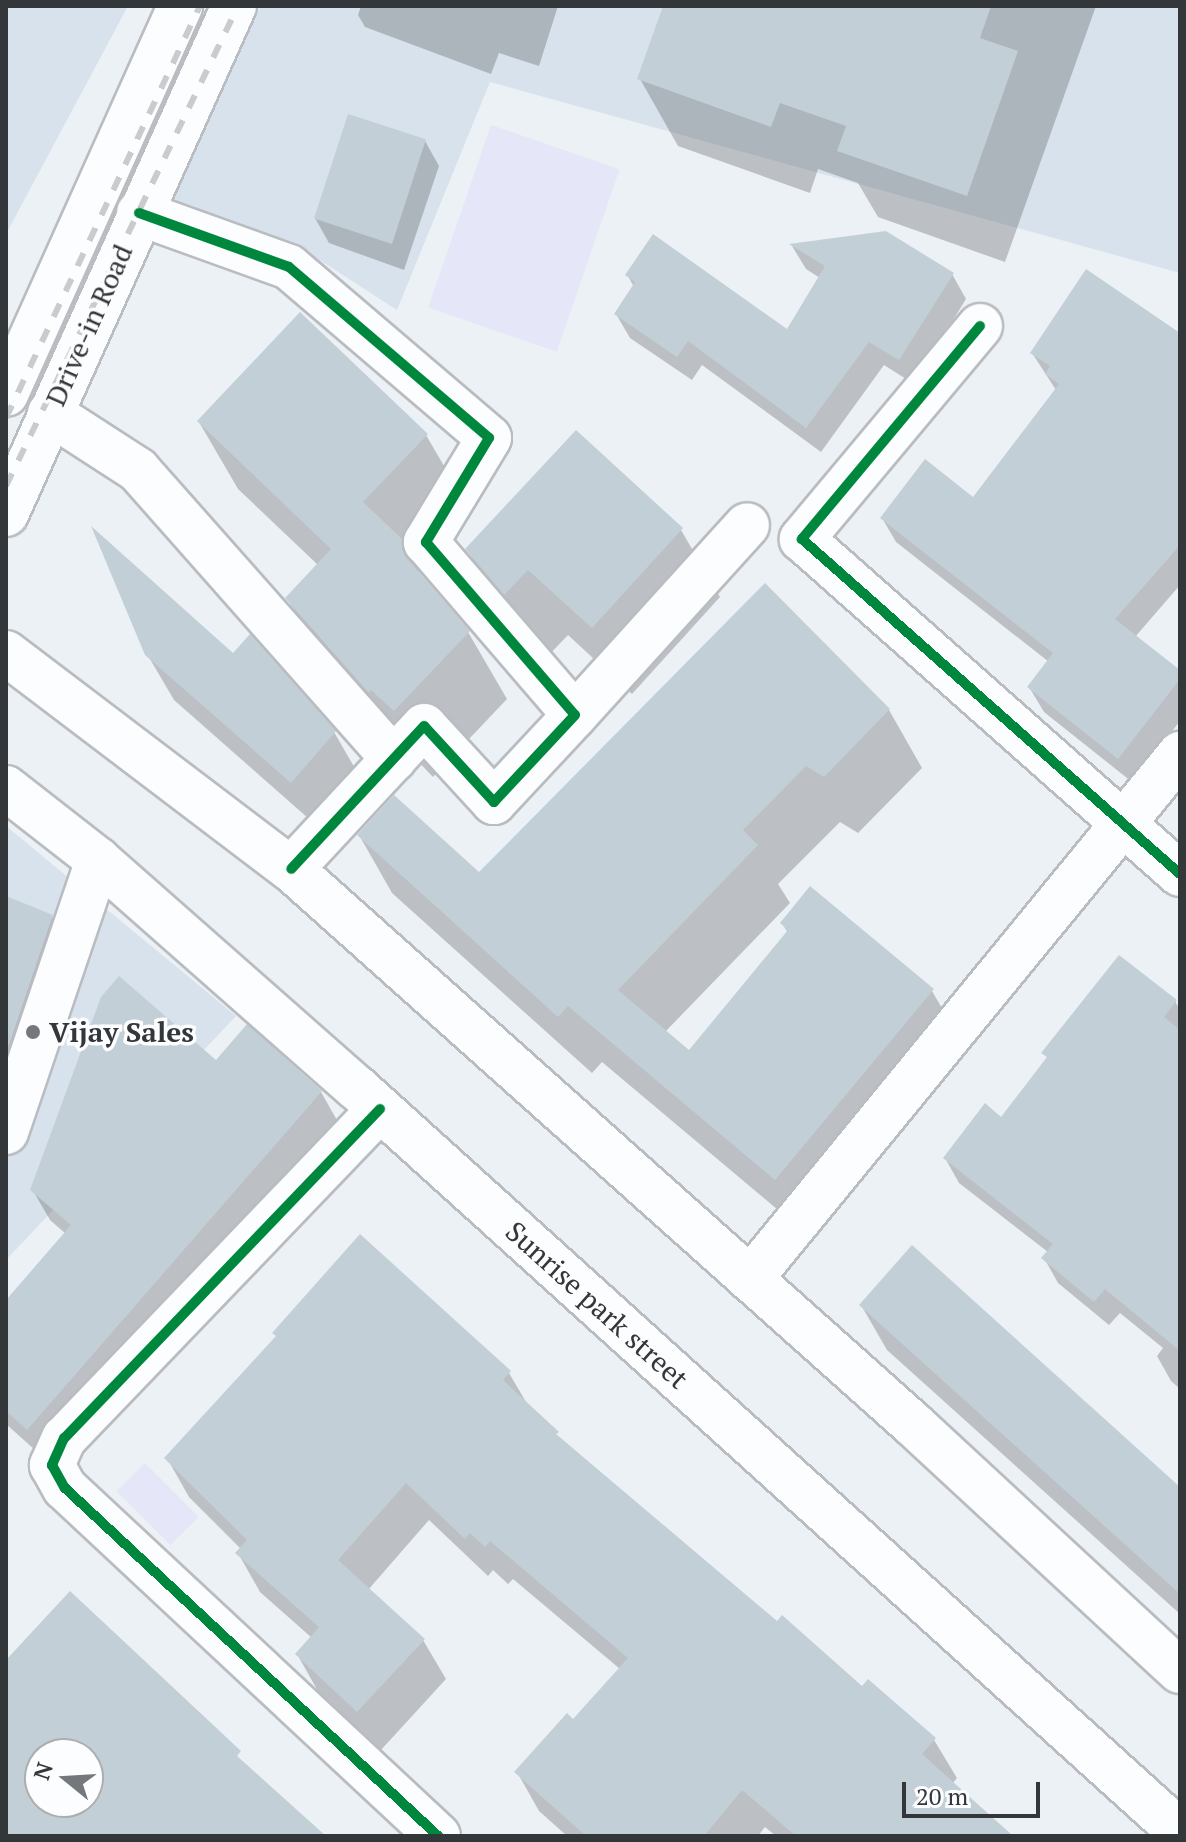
<!DOCTYPE html>
<html>
<head>
<meta charset="utf-8">
<style>
  body { margin:0 }
  #map { position:relative; width:1186px; height:1842px; overflow:hidden; background:#ecf1f6; font-family:"PT Serif",serif }
  div>[style] { position:absolute }
  [style*='--x'] { left:calc(var(--x)*1px); top:calc(var(--y)*1px); width:calc(var(--w)*1px); rotate:calc(var(--a)*1deg) }
  .built>* { inset:0; background:#d8e2ec }
  .green>* { inset:0; background:#e5e6f8; transform-origin:0 0 }
  .shadow>* { inset:0; background:#0003 }
  .building>* { inset:0; background:#c3cfd7; transform-origin:0 0 }
  .roads { filter:drop-shadow(2px 0 #b9bcc0) drop-shadow(-2px 0 #b9bcc0) drop-shadow(0 2px #b9bcc0) drop-shadow(0 -2px #b9bcc0) }
  .minor>* { height:44px; margin:-22px; padding:0 22px; transform-origin:22px; border-radius:22px; background:#fcfdfe }
  .major>* { height:44px; margin:-22px; padding:0 22px; transform-origin:22px; border-radius:22px; background:#fcfdfe }
  .rail>* { height:6px; margin-top:-3px; transform-origin:0; background:repeating-linear-gradient(90deg,#c9cbcc 0 14px,transparent 0 28px) }
  .cycleway>* { height:10px; margin:-5px; padding:0 5px; transform-origin:5px; border-radius:5px; background:#00873e }
  .dots>* { width:22px; height:22px; translate:-50% -50%; box-sizing:border-box; border:4px solid #fcfdff; border-radius:50% }
  span { translate:-50% -50%; white-space:nowrap; text-align:center; line-height:1.15; -webkit-text-stroke:7px #fcfdff; paint-order:stroke }
  .street-label { font-size:28px; color:#34373a }
  .poi-label { font-size:28px; color:#34373a; font-weight:700 }
  .left { translate:0 -50%; text-align:left }
  .frame { position:absolute; inset:0; border:8px solid #34373a; pointer-events:none }
  .north { position:absolute; left:24px; top:1738px; width:80px; height:80px; box-sizing:border-box; background:#fcfdff; border:2px solid #acaeb0; border-radius:50%; rotate:288deg; font-size:22px; font-weight:700; line-height:32px; text-align:center; color:#34373a }
  .north::after { content:''; display:block; margin:auto; width:28px; height:36px; background:#74787c; clip-path:polygon(50% 0,100% 100%,50% 72%,0 100%) }
  .scale { position:absolute; left:902px; top:1782px; width:138px; height:36px; box-sizing:border-box; border:4px solid #34373a; border-top:0; padding-left:10px; font-size:24px; line-height:28px; white-space:nowrap; color:#34373a; -webkit-text-stroke:6px #fcfdff; paint-order:stroke }
</style>
</head>
<body>
<div id="map">
  <div class="built">
    <i style="clip-path:polygon(6px 6px,128px 6px,6px 234px)"></i>
    <i style="clip-path:polygon(261px 6px,1180px 6px,1180px 273px,490px 82px,397px 310px,304px 250px,173px 199px)"></i>
    <i style="clip-path:polygon(6px 826px,236px 1016px,6px 1260px)"></i>
  </div>
  <div class="green">
    <i style="left:491px;top:125px;width:136px;height:193px;rotate:19deg"></i>
    <i style="left:145px;top:1463px;width:76px;height:40px;rotate:45deg"></i>
  </div>
  <div class="shadow">
    <i style="clip-path:polygon(361px 6px,558px 6px,539px 66px,499px 53px,491px 74px,365px 27px,358px 15px)"></i>
    <i style="clip-path:polygon(665px 6px,1096px 6px,1005px 262px,878px 217px,858px 183px,818px 169px,810px 193px,678px 146px,640px 79px)"></i>
    <i style="clip-path:polygon(425px 141px,439px 166px,404px 270px,329px 243px,315px 218px)"></i>
    <i style="clip-path:polygon(792px 246px,952px 274px,966px 299px,914px 384px,884px 365px,821px 452px,702px 365px,692px 380px,630px 338px,616px 314px,634px 287px,628px 276px,788px 332px,820px 278px,806px 269px)"></i>
    <i style="clip-path:polygon(1180px 336px,1180px 585px,1135px 637px,1180px 673px,1180px 721px,1132px 782px,1044px 712px,1029px 687px,1049px 662px,896px 542px,882px 518px,974px 500px,1056px 390px,1032px 353px)"></i>
    <i style="clip-path:polygon(199px 422px,426px 435px,465px 502px,411px 558px,425px 582px,468px 632px,507px 699px,433px 777px,326px 665px,287px 598px,318px 565px,238px 489px)"></i>
    <i style="clip-path:polygon(681px 530px,720px 597px,632px 694px,568px 635px,544px 660px,506px 616px,467px 549px)"></i>
    <i style="clip-path:polygon(765px 586px,889px 710px,922px 768px,858px 833px,840px 822px,778px 884px,790px 903px,665px 1032px,689px 1053px,788px 933px,782px 923px,932px 991px,965px 1048px,809px 1236px,602px 1062px,592px 1073px,392px 893px,359px 835px,479px 875px)"></i>
    <i style="clip-path:polygon(147px 654px,233px 655px,334px 732px,360px 777px,317px 826px,174px 700px)"></i>
    <i style="clip-path:polygon(6px 898px,52px 917px,76px 959px,6px 1162px)"></i>
    <i style="clip-path:polygon(1175px 1001px,1180px 1010px,1180px 1389px,1171px 1381px,1157px 1356px,1163px 1348px,1120px 1313px,1109px 1325px,1058px 1283px,1044px 1258px,1048px 1252px,959px 1183px,945px 1158px,1002px 1120px,1048px 1059px,1044px 1053px)"></i>
    <i style="clip-path:polygon(216px 1062px,321px 1092px,338px 1122px,45px 1459px,6px 1424px,6px 1303px,66px 1234px,50px 1220px,32px 1189px)"></i>
    <i style="clip-path:polygon(861px 1305px,1180px 1489px,1180px 1614px,887px 1350px)"></i>
    <i style="clip-path:polygon(509px 1373px,529px 1407px,562px 1442px,777px 1624px,934px 1740px,957px 1778px,953px 1783px,1013px 1836px,776px 1836px,765px 1827px,758px 1836px,567px 1836px,539px 1811px,517px 1772px,573px 1722px,620px 1669px,513px 1579px,508px 1584px,493px 1570px,488px 1576px,429px 1520px,368px 1590px,423px 1640px,446px 1679px,381px 1750px,319px 1693px,297px 1654px,312px 1638px,260px 1592px,238px 1553px,241px 1549px,189px 1497px,167px 1458px)"></i>
  </div>
  <div class="building">
    <i style="clip-path:polygon(663px 6px,991px 6px,980px 38px,1018px 51px,967px 196px,837px 151px,846px 126px,780px 103px,771px 127px,637px 79px)"></i>
    <i style="left:348px;top:114px;width:82px;height:110px;rotate:18deg"></i>
    <i style="clip-path:polygon(886px 231px,954px 273px,899px 360px,869px 342px,806px 428px,688px 341px,677px 357px,614px 314px,635px 282px,625px 275px,653px 234px,787px 329px,825px 266px,789px 244px)"></i>
    <i style="clip-path:polygon(1086px 269px,1180px 333px,1180px 545px,1115px 619px,1180px 670px,1180px 679px,1118px 759px,1027px 687px,1053px 653px,880px 518px,925px 459px,973px 497px,1059px 384px,1045px 374px,1050px 366px,1030px 353px)"></i>
    <i style="clip-path:polygon(300px 312px,428px 434px,363px 502px,402px 539px,407px 558px,470px 631px,394px 711px,371px 690px,369px 693px,285px 598px,331px 549px,197px 421px)"></i>
    <i style="clip-path:polygon(576px 430px,683px 528px,592px 628px,528px 570px,504px 595px,465px 549px)"></i>
    <i style="clip-path:polygon(91px 526px,233px 653px,250px 634px,336px 731px,291px 783px,145px 655px)"></i>
    <i style="clip-path:polygon(765px 583px,890px 709px,824px 777px,806px 766px,743px 830px,758px 845px,618px 990px,689px 1050px,788px 930px,780px 923px,810px 886px,934px 989px,775px 1180px,568px 1006px,558px 1017px,357px 835px,394px 795px,479px 872px)"></i>
    <i style="clip-path:polygon(6px 896px,53px 915px,6px 1054px)"></i>
    <i style="clip-path:polygon(1119px 955px,1177px 1000px,1164px 1017px,1180px 1030px,1180px 1351px,1105px 1289px,1094px 1302px,1041px 1258px,1053px 1244px,943px 1158px,985px 1103px,1001px 1117px,1047px 1057px,1041px 1053px)"></i>
    <i style="clip-path:polygon(119px 976px,216px 1060px,247px 1024px,322px 1091px,27px 1430px,6px 1411px,6px 1300px,71px 1225px,30px 1190px,101px 997px)"></i>
    <i style="clip-path:polygon(360px 1234px,511px 1371px,503px 1380px,559px 1432px,556px 1434px,777px 1621px,782px 1615px,862px 1686px,868px 1679px,936px 1738px,922px 1754px,1013px 1836px,796px 1836px,742px 1790px,704px 1836px,586px 1836px,514px 1772px,567px 1713px,573px 1719px,628px 1658px,490px 1541px,485px 1547px,470px 1533px,465px 1539px,406px 1483px,338px 1560px,425px 1639px,357px 1712px,295px 1654px,319px 1627px,235px 1553px,247px 1540px,164px 1458px,276px 1336px,272px 1333px)"></i>
    <i style="clip-path:polygon(912px 1245px,1180px 1487px,1180px 1594px,859px 1305px)"></i>
    <i style="clip-path:polygon(evenodd,70px 1591px,241px 1751px,237px 1756px,326px 1836px,6px 1836px,6px 1660px,70px 1591px,40px 1754px,88px 1754px,88px 1802px,40px 1802px,40px 1754px)"></i>
  </div>
  <div class="roads">
    <div class="minor">
      <i style="--x:139;--y:213;--w:159;--a:19.8"></i>
      <i style="--x:289;--y:267;--w:263;--a:40.5"></i>
      <i style="--x:489;--y:438;--w:122;--a:121.2"></i>
      <i style="--x:426;--y:542;--w:228;--a:49.3"></i>
      <i style="--x:575;--y:715;--w:119;--a:133"></i>
      <i style="--x:494;--y:802;--w:103;--a:-132.6"></i>
      <i style="--x:424;--y:726;--w:195;--a:132.9"></i>
      <i style="--x:980;--y:326;--w:278;--a:129.9"></i>
      <i style="--x:802;--y:539;--w:505;--a:41.55"></i>
      <i style="--x:50;--y:413;--w:105;--a:32.9"></i>
      <i style="--x:138;--y:470;--w:386;--a:48.5"></i>
      <i style="--x:575;--y:715;--w:256;--a:-47.8"></i>
      <i style="--x:380;--y:1109;--w:456;--a:133.8"></i>
      <i style="--x:64;--y:1438;--w:30;--a:114"></i>
      <i style="--x:52;--y:1465;--w:26;--a:61"></i>
      <i style="--x:65;--y:1488;--w:510;--a:43.01"></i>
      <i style="--x:6;--y:1132;--w:287;--a:-71.3"></i>
      <i style="--x:750;--y:1279;--w:679;--a:-50.68"></i>
    </div>
    <div class="major">
      <i style="--x:6;--y:394;--w:425;--a:-65.8"></i>
      <i style="--x:6;--y:514;--w:557;--a:-65.83"></i>
      <i style="--x:6;--y:653;--w:358;--a:37.2"></i>
      <i style="--x:291;--y:869;--w:835;--a:41.75"></i>
      <i style="--x:914;--y:1425;--w:362;--a:42.8"></i>
      <i style="--x:6;--y:788;--w:117;--a:38"></i>
      <i style="--x:98;--y:860;--w:345;--a:41.4"></i>
      <i style="--x:357;--y:1088;--w:1109;--a:42.11"></i>
    </div>
  </div>
  <div class="rail">
    <i style="--x:6;--y:418;--w:455;--a:-64.8"></i>
    <i style="--x:6;--y:486;--w:533;--a:-64.2"></i>
  </div>
  <div class="cycleway">
    <i style="--x:139;--y:213;--w:159;--a:19.8"></i>
    <i style="--x:289;--y:267;--w:263;--a:40.5"></i>
    <i style="--x:489;--y:438;--w:122;--a:121.2"></i>
    <i style="--x:426;--y:542;--w:228;--a:49.3"></i>
    <i style="--x:575;--y:715;--w:119;--a:133"></i>
    <i style="--x:494;--y:802;--w:103;--a:-132.6"></i>
    <i style="--x:424;--y:726;--w:195;--a:132.9"></i>
    <i style="--x:980;--y:326;--w:278;--a:129.9"></i>
    <i style="--x:802;--y:539;--w:505;--a:41.55"></i>
    <i style="--x:380;--y:1109;--w:456;--a:133.8"></i>
    <i style="--x:64;--y:1438;--w:30;--a:114"></i>
    <i style="--x:52;--y:1465;--w:26;--a:61"></i>
    <i style="--x:65;--y:1488;--w:510;--a:43.01"></i>
  </div>
  <div class="dots">
    <i style="left:33px;top:1032px;background:#74787c"></i>
  </div>
  <div class="street-label">
    <span style="left:89px;top:325px;rotate:-66deg">Drive-in Road</span>
    <span style="left:597px;top:1305px;rotate:42deg">Sunrise park street</span>
  </div>
  <div class="poi-label">
    <span class="left" style="left:49px;top:1032px">Vijay Sales</span>
  </div>
  <div class="frame"></div>
  <div class="north">N</div>
  <div class="scale">20 m</div>
</div>
</body>
</html>
